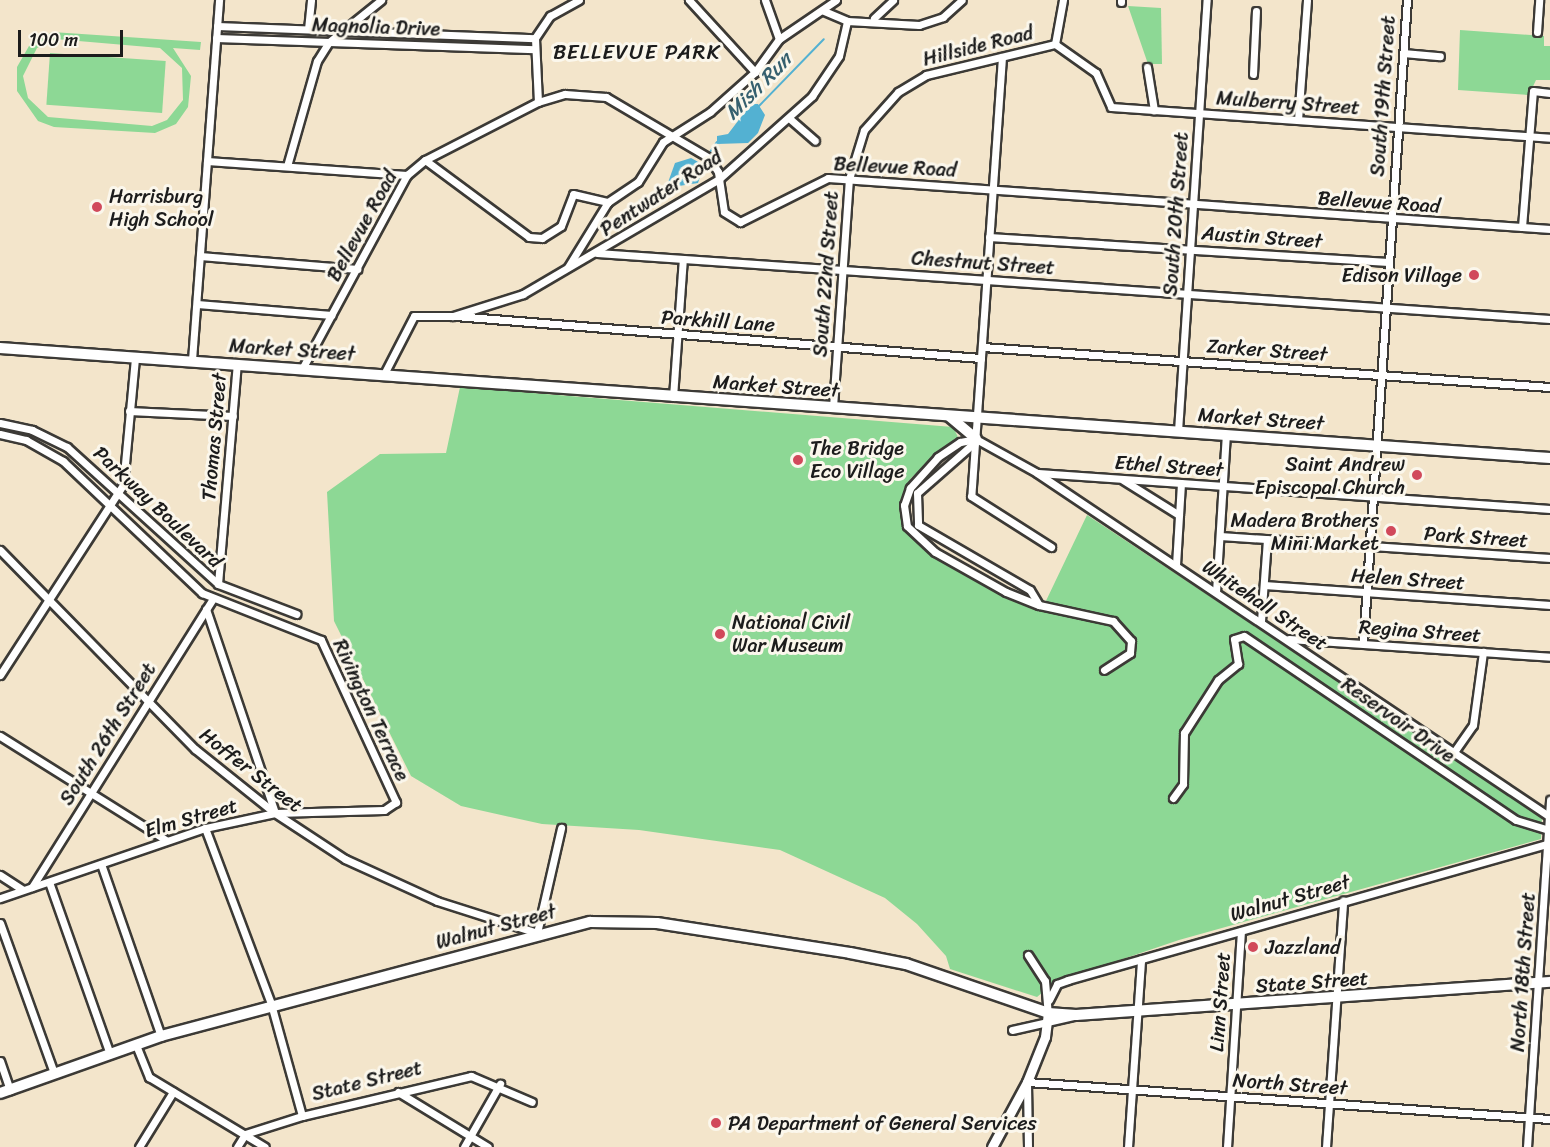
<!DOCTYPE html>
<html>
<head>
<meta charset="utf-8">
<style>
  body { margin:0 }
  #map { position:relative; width:1550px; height:1147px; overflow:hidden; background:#f3e5cb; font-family:Sriracha,sans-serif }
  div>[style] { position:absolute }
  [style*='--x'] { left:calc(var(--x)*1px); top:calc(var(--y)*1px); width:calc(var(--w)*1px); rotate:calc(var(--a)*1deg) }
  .green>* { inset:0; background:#8dd895; transform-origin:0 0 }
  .water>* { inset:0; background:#53b1d2 }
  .stream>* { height:2px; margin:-1px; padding:0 1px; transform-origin:1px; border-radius:1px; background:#53b1d2 }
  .roads { filter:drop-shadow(2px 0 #3c3a36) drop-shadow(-2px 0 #3c3a36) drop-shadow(0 2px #3c3a36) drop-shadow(0 -2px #3c3a36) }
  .street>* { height:7px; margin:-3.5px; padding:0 3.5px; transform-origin:3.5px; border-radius:3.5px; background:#fff }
  .secondary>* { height:9px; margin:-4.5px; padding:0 4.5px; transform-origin:4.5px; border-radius:4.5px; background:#fff }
  .primary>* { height:10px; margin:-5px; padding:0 5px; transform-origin:5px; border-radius:5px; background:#fff }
  .dots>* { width:16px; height:16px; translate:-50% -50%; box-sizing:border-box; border:3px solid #fbf7ec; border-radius:50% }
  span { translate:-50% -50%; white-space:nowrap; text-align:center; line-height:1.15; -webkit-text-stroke:6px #fbf7ec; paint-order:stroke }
  .street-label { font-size:20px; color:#1c1c1c }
  .poi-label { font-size:20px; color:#1c1c1c }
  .left { translate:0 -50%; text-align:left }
  .right { translate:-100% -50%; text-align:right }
  .neighbourhood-label { font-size:21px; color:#1c1c1c; letter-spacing:1.5px }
  .water-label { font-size:21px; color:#355f6e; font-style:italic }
  .scale { position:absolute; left:18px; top:30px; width:105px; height:27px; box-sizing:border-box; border:3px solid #1c1c1c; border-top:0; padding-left:8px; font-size:18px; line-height:21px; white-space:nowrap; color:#1c1c1c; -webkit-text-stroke:4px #fbf7ec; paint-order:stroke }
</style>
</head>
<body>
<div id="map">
  <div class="green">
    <i style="clip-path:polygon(1128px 6px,1161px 8px,1162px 64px,1148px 64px)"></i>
    <i style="clip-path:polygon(1460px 30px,1544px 36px,1544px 46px,1550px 46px,1550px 80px,1536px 80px,1529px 95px,1458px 90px)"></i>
    <i style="clip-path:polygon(evenodd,52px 32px,201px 42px,200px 50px,173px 48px,191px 76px,188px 107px,176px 124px,155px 133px,54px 127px,38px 121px,17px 91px,17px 67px,29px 46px,52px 32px,55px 39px,160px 48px,182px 68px,183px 100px,167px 120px,152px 126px,48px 117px,28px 98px,23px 76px,37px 48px,55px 39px)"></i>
    <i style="left:50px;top:53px;width:116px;height:52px;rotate:4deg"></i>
    <i style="clip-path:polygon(460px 387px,953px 427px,958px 437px,911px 478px,900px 506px,905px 529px,924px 550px,1002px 595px,1044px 605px,1087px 515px,1531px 809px,1542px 817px,1541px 839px,1179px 940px,1055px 982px,1037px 997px,950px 969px,946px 956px,917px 924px,885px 898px,780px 850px,639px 830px,542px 824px,461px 806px,411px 776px,334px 621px,327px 492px,380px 454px,446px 453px)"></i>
  </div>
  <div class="water">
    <i style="clip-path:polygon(751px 104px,758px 104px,765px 115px,758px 133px,748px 143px,717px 144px,717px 136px,728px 134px)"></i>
    <i style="clip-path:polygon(691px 158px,704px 165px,698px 183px,666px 188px,675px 163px)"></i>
  </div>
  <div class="stream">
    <i style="--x:759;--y:106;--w:93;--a:-45.9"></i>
    <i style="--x:710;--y:152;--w:12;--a:-55"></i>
    <i style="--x:636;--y:213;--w:13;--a:-72"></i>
    <i style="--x:640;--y:201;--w:33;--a:-27"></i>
  </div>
  <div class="roads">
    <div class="street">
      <i style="--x:689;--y:0;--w:98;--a:47.5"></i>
      <i style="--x:765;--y:0;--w:41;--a:70.3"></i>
      <i style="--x:1121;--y:0;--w:2;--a:90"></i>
      <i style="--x:824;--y:11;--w:25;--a:23"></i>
      <i style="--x:847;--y:21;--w:72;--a:3.2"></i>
      <i style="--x:919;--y:25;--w:25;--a:-18"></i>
      <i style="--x:943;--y:17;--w:25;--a:-42"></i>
      <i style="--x:874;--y:18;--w:26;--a:-43"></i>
      <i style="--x:217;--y:26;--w:318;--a:2.2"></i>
      <i style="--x:308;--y:29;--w:29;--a:-84"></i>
      <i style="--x:1537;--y:32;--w:32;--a:-86"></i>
      <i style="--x:216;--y:38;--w:319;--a:2"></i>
      <i style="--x:1055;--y:44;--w:50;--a:35.3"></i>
      <i style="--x:1096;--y:73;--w:37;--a:66"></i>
      <i style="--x:1111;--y:107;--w:440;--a:4"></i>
      <i style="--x:1055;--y:44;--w:45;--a:-79.7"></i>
      <i style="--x:1403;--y:53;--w:37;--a:5"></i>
      <i style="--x:1002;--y:57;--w:440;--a:94"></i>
      <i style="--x:971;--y:496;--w:95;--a:32.5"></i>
      <i style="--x:1147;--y:67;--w:44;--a:80.8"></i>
      <i style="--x:1253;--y:74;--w:63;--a:-87.3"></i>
      <i style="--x:538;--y:102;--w:64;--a:-92.7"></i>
      <i style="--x:535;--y:38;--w:27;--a:-56"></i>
      <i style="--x:550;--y:16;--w:33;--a:-29"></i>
      <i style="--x:790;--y:119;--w:33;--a:41"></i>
      <i style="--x:1298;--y:120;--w:120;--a:-85.7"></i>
      <i style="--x:425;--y:160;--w:129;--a:36.5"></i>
      <i style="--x:529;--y:237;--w:13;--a:4"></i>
      <i style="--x:542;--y:238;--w:22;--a:-32"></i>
      <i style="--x:561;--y:226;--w:34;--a:-69"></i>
      <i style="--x:573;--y:194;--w:36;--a:13"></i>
      <i style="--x:207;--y:161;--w:200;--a:4"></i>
      <i style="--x:287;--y:166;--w:109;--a:-74.1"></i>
      <i style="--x:317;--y:61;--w:22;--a:-58"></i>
      <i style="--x:329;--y:42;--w:67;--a:-38.9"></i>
      <i style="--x:1522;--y:227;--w:136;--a:-85.4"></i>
      <i style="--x:1533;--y:91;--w:17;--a:7"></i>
      <i style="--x:989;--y:237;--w:400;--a:3.6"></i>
      <i style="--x:597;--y:253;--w:955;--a:3.96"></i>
      <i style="--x:200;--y:256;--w:158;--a:4.7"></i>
      <i style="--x:568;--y:267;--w:76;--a:-58.4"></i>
      <i style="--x:608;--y:202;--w:36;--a:-34"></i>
      <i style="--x:638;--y:182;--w:47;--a:-58"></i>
      <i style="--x:663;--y:142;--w:56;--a:-32.6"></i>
      <i style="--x:710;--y:112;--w:60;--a:-41.6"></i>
      <i style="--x:755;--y:72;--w:41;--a:-54"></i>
      <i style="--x:779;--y:39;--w:69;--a:-34.4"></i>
      <i style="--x:197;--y:304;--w:135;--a:4.7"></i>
      <i style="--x:455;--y:316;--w:528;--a:4.57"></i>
      <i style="--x:982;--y:347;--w:569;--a:4.03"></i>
      <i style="--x:192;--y:360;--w:361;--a:-85.7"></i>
      <i style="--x:302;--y:369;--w:221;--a:-61.6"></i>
      <i style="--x:407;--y:175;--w:23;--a:-40"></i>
      <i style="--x:425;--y:160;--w:127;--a:-27.2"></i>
      <i style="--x:538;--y:102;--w:28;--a:-17"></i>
      <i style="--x:565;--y:94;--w:41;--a:4.2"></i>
      <i style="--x:606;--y:97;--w:120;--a:30.6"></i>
      <i style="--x:709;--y:158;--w:17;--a:57"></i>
      <i style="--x:718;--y:172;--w:40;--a:81.5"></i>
      <i style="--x:724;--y:212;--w:19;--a:32"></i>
      <i style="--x:740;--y:222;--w:98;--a:-26.6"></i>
      <i style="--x:828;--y:178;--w:724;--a:4.04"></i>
      <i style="--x:384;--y:374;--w:65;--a:-62.7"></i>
      <i style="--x:414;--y:316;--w:39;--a:0"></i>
      <i style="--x:453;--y:316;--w:73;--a:-17.4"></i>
      <i style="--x:523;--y:294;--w:227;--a:-30.4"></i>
      <i style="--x:719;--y:179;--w:125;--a:-41.7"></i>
      <i style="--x:812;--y:96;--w:48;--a:-56"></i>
      <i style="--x:839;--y:56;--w:36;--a:-77"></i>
      <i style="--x:673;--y:397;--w:138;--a:-85.9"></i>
      <i style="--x:833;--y:407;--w:229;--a:-86"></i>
      <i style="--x:849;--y:179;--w:51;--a:-73"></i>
      <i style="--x:864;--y:130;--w:51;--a:-48.2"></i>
      <i style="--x:898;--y:92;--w:33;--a:-31"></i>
      <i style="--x:926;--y:75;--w:133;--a:-13.5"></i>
      <i style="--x:129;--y:411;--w:104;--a:2.8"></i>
      <i style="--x:0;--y:423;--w:33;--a:12"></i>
      <i style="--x:32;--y:430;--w:39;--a:26"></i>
      <i style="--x:67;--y:447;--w:204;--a:42.2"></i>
      <i style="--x:218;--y:584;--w:84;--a:21"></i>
      <i style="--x:1178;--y:431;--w:432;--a:-86.2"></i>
      <i style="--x:0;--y:434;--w:27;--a:13"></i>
      <i style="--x:26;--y:440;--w:43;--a:29.6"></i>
      <i style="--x:63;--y:461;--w:192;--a:43.5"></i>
      <i style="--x:202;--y:593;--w:128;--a:21.6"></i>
      <i style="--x:321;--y:640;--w:179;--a:65.2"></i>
      <i style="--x:396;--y:802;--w:14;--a:146"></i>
      <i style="--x:384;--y:810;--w:109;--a:178.4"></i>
      <i style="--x:275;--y:813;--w:72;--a:167.9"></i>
      <i style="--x:205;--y:828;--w:217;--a:161.1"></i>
      <i style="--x:976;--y:439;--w:70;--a:29.1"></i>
      <i style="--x:1037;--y:473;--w:618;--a:33.84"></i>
      <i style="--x:976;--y:439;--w:16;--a:169"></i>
      <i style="--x:960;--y:442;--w:27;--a:146"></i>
      <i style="--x:938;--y:457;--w:42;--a:132.1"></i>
      <i style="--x:910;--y:488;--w:18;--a:109"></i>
      <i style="--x:904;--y:505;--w:21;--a:82"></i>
      <i style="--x:907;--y:526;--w:38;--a:43"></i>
      <i style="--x:935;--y:552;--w:81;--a:29.4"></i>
      <i style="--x:1006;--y:592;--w:35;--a:22"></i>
      <i style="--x:1039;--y:605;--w:76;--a:12.2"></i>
      <i style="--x:1113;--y:621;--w:27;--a:48"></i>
      <i style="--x:1131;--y:641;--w:12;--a:95"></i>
      <i style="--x:1130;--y:653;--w:31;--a:147"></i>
      <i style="--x:975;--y:442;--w:77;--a:138.7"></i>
      <i style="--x:917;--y:493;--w:32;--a:88"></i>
      <i style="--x:918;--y:525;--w:129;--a:30.1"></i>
      <i style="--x:1030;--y:590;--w:17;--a:59"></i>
      <i style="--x:1038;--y:473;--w:513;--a:4.02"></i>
      <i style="--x:1123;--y:480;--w:66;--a:32"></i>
      <i style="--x:1220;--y:536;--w:331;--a:3.8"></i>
      <i style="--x:0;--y:550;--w:279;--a:45.6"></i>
      <i style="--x:195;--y:749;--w:102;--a:38.7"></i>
      <i style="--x:275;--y:813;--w:84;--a:33.3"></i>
      <i style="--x:345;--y:859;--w:101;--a:24.5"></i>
      <i style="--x:437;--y:901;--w:105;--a:17.7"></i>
      <i style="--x:537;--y:933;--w:108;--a:-77.1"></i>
      <i style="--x:1176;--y:565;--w:82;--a:-86.5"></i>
      <i style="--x:218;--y:584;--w:221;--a:-85.1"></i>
      <i style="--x:1264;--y:585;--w:287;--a:4"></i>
      <i style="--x:1216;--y:592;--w:157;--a:-86.4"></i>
      <i style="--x:206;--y:609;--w:215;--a:71.3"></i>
      <i style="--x:1261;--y:621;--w:82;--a:-85.8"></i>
      <i style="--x:1289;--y:639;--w:262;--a:3.9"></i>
      <i style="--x:1363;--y:643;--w:645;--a:-86.09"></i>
      <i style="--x:0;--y:675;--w:226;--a:-57.1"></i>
      <i style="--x:123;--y:485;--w:129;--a:-84.6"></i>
      <i style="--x:0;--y:736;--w:196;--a:32.1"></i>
      <i style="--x:1454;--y:752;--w:33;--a:-55"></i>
      <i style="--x:1473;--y:725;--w:74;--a:-82.2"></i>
      <i style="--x:1173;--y:798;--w:17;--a:-54"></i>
      <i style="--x:1183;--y:784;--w:51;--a:-88.9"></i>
      <i style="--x:1184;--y:733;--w:63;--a:-57.3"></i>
      <i style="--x:1218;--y:680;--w:26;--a:-39"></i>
      <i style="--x:1238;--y:664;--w:25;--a:-99"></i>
      <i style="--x:1234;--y:639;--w:10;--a:-17"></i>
      <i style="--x:1244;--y:636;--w:328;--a:34.1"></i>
      <i style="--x:1516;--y:820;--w:34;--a:17"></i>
      <i style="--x:205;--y:828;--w:188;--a:69.4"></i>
      <i style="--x:271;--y:1004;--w:116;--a:74.5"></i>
      <i style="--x:101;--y:864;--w:182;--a:70.8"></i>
      <i style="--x:0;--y:875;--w:27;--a:33"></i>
      <i style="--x:49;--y:882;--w:182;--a:70.5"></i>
      <i style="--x:32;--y:887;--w:341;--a:-57.9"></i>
      <i style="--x:0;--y:923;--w:159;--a:70.2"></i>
      <i style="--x:1028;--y:955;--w:31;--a:57"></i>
      <i style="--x:1045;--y:981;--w:32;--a:85"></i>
      <i style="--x:1049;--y:1000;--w:18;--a:-63"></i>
      <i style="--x:1057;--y:984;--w:12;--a:-20"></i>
      <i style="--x:1068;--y:980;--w:501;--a:-15.87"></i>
      <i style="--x:1012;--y:1030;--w:64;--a:-12.7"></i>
      <i style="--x:136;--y:1045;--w:35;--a:68"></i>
      <i style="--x:149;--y:1077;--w:135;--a:31.1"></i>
      <i style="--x:0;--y:1061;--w:31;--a:71"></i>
      <i style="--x:398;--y:1092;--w:105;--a:31.4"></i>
      <i style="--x:139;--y:1147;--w:65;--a:-58.3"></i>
      <i style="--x:237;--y:1147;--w:15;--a:-58"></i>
      <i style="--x:245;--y:1134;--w:60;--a:-17.5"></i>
      <i style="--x:302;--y:1116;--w:174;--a:-13.3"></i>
      <i style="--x:471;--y:1076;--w:66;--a:23.1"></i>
      <i style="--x:464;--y:1147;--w:73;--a:-60.3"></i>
      <i style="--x:1028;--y:1147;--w:65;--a:-90.9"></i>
      <i style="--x:1027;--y:1082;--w:524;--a:4.05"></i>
      <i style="--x:1128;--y:1147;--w:188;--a:-86"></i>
      <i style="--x:1227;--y:1147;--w:216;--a:-86.3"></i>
      <i style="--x:1326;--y:1147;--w:247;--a:-86"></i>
      <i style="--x:1527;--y:1147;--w:348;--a:-86.2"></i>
    </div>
    <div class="secondary">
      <i style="--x:992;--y:1147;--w:74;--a:-61.7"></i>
      <i style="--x:1027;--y:1082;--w:48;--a:-68.2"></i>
      <i style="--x:1045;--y:1037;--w:24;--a:-83"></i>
    </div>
    <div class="primary">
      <i style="--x:0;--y:348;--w:1554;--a:4.06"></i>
      <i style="--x:949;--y:416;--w:35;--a:40"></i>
      <i style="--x:0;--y:1093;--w:171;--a:-19.5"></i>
      <i style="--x:161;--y:1036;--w:444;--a:-14.9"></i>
      <i style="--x:590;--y:922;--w:67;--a:0.9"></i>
      <i style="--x:657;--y:923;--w:195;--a:8.8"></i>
      <i style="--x:850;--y:953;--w:57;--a:11.1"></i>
      <i style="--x:906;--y:964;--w:150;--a:19"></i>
      <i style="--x:1048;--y:1013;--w:28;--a:4"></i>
      <i style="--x:1076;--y:1015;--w:475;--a:-4"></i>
    </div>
  </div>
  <div class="dots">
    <i style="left:97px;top:207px;background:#d1495b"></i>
    <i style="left:1474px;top:275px;background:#d1495b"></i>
    <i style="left:798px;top:460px;background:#d1495b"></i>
    <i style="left:1417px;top:475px;background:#d1495b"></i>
    <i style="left:1391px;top:531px;background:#d1495b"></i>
    <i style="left:720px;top:634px;background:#d1495b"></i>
    <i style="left:1253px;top:947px;background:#d1495b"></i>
    <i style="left:716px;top:1123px;background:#d1495b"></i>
  </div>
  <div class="street-label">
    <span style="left:376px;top:27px;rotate:2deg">Magnolia Drive</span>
    <span style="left:978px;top:46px;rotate:-14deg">Hillside Road</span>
    <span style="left:1383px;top:96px;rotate:-86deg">South 19th Street</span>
    <span style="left:1288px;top:103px;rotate:4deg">Mulberry Street</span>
    <span style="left:895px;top:167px;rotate:3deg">Bellevue Road</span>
    <span style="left:661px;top:193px;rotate:-33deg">Pentwater Road</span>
    <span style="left:1379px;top:202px;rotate:4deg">Bellevue Road</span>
    <span style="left:1176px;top:214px;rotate:-86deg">South 20th Street</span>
    <span style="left:362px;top:226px;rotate:-61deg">Bellevue Road</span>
    <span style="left:1262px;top:237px;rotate:4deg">Austin Street</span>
    <span style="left:983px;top:263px;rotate:4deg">Chestnut Street</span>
    <span style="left:826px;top:274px;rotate:-86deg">South 22nd Street</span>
    <span style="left:718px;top:321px;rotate:4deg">Parkhill Lane</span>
    <span style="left:292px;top:350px;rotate:4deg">Market Street</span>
    <span style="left:1267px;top:350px;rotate:4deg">Zarker Street</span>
    <span style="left:776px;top:386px;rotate:4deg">Market Street</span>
    <span style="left:1261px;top:419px;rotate:4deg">Market Street</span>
    <span style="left:214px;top:437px;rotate:-85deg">Thomas Street</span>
    <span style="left:1169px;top:466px;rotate:4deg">Ethel Street</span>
    <span style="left:158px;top:507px;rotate:43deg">Parkway Boulevard</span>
    <span style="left:1476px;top:537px;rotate:4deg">Park Street</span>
    <span style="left:1408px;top:579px;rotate:4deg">Helen Street</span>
    <span style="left:1265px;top:605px;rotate:34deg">Whitehall Street</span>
    <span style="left:1420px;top:631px;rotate:4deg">Regina Street</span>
    <span style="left:371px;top:710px;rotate:65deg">Rivington Terrace</span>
    <span style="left:1398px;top:720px;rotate:35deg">Reservoir Drive</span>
    <span style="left:108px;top:734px;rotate:-58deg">South 26th Street</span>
    <span style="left:251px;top:770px;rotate:38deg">Hoffer Street</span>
    <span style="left:191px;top:818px;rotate:-16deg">Elm Street</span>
    <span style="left:1290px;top:898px;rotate:-16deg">Walnut Street</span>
    <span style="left:496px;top:927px;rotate:-15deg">Walnut Street</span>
    <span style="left:1523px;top:972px;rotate:-86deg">North 18th Street</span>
    <span style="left:1312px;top:982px;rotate:-4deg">State Street</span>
    <span style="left:1220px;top:1002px;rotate:-86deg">Linn Street</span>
    <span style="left:367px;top:1081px;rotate:-14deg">State Street</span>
    <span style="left:1290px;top:1084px;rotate:4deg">North Street</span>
  </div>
  <div class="poi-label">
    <span class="left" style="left:109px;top:208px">Harrisburg<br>High School</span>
    <span class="right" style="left:1462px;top:275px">Edison Village</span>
    <span class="left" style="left:810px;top:460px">The Bridge<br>Eco Village</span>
    <span class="right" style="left:1405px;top:476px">Saint Andrew<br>Episcopal Church</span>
    <span class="right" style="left:1379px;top:532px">Madera Brothers<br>Mini Market</span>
    <span class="left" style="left:732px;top:634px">National Civil<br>War Museum</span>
    <span class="left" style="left:1265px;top:947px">Jazzland</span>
    <span class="left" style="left:728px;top:1123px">PA Department of General Services</span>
  </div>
  <div class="neighbourhood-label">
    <span style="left:637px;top:52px">BELLEVUE PARK</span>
  </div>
  <div class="water-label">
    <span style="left:758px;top:86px;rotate:-45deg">Mish Run</span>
  </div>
  <div class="scale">100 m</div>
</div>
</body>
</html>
